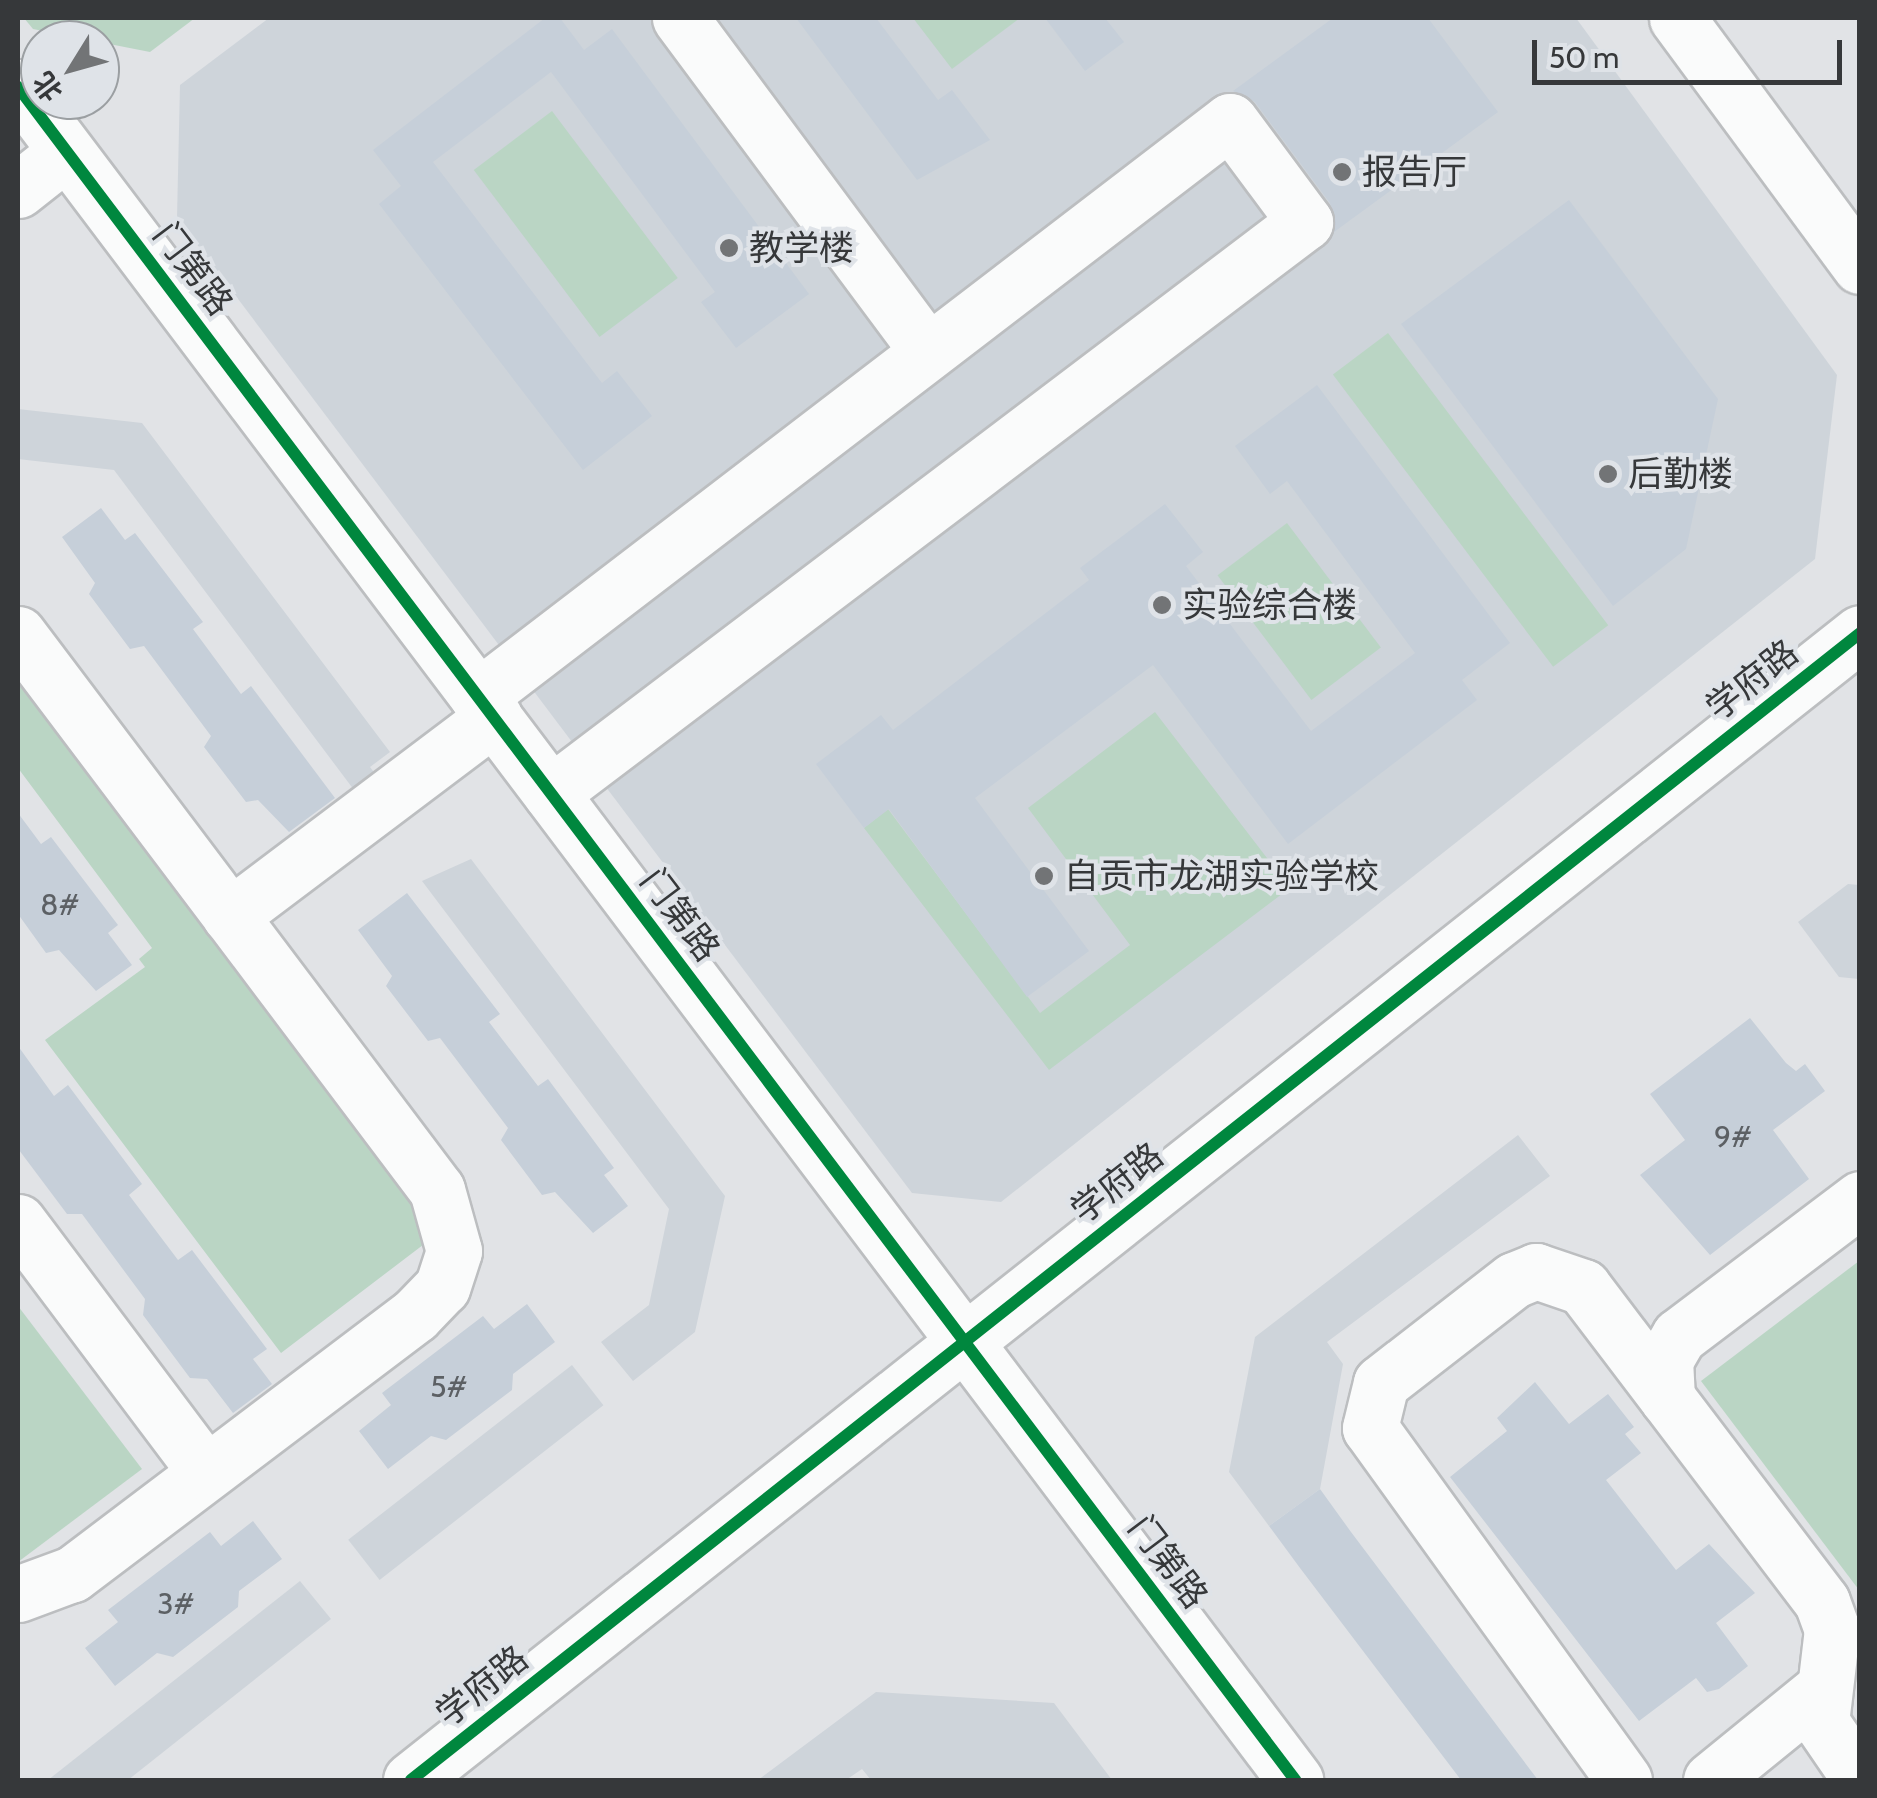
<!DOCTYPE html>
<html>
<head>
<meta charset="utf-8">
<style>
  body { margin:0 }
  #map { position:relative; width:1877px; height:1798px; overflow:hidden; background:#e1e3e6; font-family:Cabin,"Noto Sans SC",sans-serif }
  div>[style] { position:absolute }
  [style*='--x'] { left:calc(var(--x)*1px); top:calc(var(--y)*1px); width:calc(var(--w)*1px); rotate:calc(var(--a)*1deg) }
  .built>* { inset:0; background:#ced4da; transform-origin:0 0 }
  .green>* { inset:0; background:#bad5c4; transform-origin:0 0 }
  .building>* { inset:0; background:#c6cfd9 }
  .roads { filter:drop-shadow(2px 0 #bcbec0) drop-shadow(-2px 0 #bcbec0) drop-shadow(0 2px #bcbec0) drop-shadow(0 -2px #bcbec0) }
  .minor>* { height:55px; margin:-27.5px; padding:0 27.5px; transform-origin:27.5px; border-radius:27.5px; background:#fafbfb }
  .cycleway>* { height:12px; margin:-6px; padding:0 6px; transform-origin:6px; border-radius:6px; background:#00873e }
  .dots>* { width:28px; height:28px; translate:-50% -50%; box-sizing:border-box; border:5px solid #dfe3e8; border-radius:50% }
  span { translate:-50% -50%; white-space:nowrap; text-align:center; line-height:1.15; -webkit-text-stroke:8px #dfe3e8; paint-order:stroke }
  .number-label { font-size:30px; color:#5c6064 }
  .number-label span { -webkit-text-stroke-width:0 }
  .poi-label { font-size:35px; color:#36383a }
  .left { translate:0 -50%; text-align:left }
  .street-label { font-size:35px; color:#36383a }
  .frame { position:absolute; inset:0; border:20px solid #36383a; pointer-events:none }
  .north { position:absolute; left:20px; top:20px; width:100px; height:100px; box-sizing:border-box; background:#dfe3e8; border:2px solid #9b9fa2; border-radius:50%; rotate:233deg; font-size:28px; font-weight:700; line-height:40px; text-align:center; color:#36383a }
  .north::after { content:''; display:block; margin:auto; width:35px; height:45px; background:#727476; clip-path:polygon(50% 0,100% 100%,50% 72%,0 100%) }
  .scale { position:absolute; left:1532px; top:40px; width:310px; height:45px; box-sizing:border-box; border:5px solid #36383a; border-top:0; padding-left:12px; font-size:30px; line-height:35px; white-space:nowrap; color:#36383a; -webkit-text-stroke:8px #dfe3e8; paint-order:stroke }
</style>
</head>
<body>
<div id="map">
  <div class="built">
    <i style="clip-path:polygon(269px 18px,1576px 18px,1837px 375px,1815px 559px,1001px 1202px,912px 1193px,177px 218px,180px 85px)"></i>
    <i style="clip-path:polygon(18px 409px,142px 423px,390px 752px,370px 767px,379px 779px,357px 794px,114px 470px,18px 459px)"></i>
    <i style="clip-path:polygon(471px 859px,725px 1196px,695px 1332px,633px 1381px,601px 1342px,649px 1305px,669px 1209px,422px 881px)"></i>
    <i style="clip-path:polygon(1848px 884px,1859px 885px,1859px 979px,1839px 977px,1798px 922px)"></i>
    <i style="clip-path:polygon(1518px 1135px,1550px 1176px,1327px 1342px,1343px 1364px,1320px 1489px,1269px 1526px,1229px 1472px,1255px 1337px)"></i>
    <i style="left:572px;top:1365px;width:51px;height:284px;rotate:52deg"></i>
    <i style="clip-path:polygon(300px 1581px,331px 1619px,128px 1780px,48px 1780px)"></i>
    <i style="clip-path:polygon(876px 1692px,1054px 1703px,1112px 1780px,871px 1780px,862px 1769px,846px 1780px,758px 1780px)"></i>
  </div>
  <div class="green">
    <i style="clip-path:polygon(24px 18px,195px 18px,150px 52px,33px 29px)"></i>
    <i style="clip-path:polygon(913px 18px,1020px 18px,952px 69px)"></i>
    <i style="left:552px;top:111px;width:209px;height:98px;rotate:53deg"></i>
    <i style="left:1388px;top:333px;width:366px;height:69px;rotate:53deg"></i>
    <i style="left:1287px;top:523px;width:156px;height:87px;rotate:53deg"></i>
    <i style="clip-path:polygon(18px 655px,440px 1232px,281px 1353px,45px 1040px,145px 967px,139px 959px,152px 948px,18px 768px)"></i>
    <i style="clip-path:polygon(1155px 712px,1290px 888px,1049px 1070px,864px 828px,888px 809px,1040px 1013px,1130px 945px,1028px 808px)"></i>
    <i style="clip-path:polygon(1859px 1261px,1859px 1590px,1701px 1381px)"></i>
    <i style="clip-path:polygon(18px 1306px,142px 1469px,18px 1562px)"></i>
  </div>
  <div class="building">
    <i style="clip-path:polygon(545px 18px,560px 18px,584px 50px,612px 29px,809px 294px,736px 348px,701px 302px,715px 292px,551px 72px,433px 162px,602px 383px,617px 371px,652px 416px,583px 470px,379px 204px,401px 186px,373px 150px)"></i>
    <i style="clip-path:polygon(796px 18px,876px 18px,938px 100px,952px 90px,990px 140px,917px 180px)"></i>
    <i style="clip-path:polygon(1045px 18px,1105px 18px,1124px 42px,1085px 71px)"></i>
    <i style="clip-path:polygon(1333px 18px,1428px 18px,1498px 112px,1334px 232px,1330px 203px,1255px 102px,1233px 91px)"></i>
    <i style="clip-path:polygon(1569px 200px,1718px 399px,1686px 549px,1613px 606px,1401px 324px)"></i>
    <i style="clip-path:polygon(1317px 385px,1510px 643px,1462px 680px,1477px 700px,1288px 844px,1153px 665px,975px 798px,1089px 951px,1027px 997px,889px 809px,864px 828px,816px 764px,881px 715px,893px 730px,1089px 580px,1080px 568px,1165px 504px,1203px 552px,1186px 566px,1311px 731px,1415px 653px,1287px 481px,1270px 494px,1235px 446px)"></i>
    <i style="clip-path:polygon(101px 508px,125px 540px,135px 533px,203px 622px,193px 629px,241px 694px,251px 686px,335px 798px,289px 832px,258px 800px,246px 802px,204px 747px,211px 736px,144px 646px,130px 649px,89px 594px,95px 583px,62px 537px)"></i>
    <i style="clip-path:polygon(18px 813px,41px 844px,51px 837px,118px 925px,108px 933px,132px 965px,96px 991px,59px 950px,46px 953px,18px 914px)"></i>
    <i style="clip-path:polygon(407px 893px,500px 1014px,489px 1022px,538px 1086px,548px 1079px,614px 1168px,604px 1175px,628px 1206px,593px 1233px,555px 1192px,542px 1195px,501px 1140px,508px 1128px,440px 1038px,428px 1041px,386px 986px,392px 976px,358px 930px)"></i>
    <i style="clip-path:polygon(1750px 1018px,1786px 1063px,1796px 1071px,1805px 1064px,1825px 1091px,1773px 1130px,1809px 1179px,1710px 1255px,1640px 1175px,1685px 1140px,1650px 1094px)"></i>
    <i style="clip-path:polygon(18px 1046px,54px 1096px,68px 1085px,142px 1184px,129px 1195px,178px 1260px,192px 1250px,267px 1349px,253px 1359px,272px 1384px,233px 1413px,207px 1379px,190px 1378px,143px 1315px,145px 1299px,82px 1214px,67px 1214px,19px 1150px)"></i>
    <i style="clip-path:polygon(527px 1304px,555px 1342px,513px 1374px,512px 1390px,446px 1440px,431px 1436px,388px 1469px,359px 1431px,391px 1405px,382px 1393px,483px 1316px,494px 1329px)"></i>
    <i style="clip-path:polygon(1535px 1382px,1569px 1424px,1608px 1394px,1634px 1427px,1625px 1434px,1641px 1453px,1606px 1480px,1676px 1570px,1709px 1544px,1755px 1593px,1716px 1623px,1748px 1666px,1719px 1689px,1707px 1692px,1696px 1678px,1639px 1721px,1450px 1477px,1507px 1431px,1497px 1418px)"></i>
    <i style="clip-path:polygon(1320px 1489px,1351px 1532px,1538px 1780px,1461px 1780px,1300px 1568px,1269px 1526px)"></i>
    <i style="clip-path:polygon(253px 1521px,282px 1559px,239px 1591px,238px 1607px,173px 1657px,157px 1653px,115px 1686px,85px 1648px,118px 1622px,108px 1610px,210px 1532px,221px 1546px)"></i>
  </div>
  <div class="roads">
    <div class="minor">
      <i style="--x:680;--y:18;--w:415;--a:53.4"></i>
      <i style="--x:1677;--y:18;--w:308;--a:53.6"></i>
      <i style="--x:18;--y:87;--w:2121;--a:52.97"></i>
      <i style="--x:18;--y:190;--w:61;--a:-38.4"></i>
      <i style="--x:18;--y:634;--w:696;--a:53"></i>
      <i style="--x:437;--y:1190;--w:63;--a:74.4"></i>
      <i style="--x:454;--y:1251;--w:38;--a:108"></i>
      <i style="--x:442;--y:1287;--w:39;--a:134"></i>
      <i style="--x:415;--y:1315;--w:430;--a:142.9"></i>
      <i style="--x:72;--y:1574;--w:58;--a:159.7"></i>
      <i style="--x:478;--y:697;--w:947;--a:-37.45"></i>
      <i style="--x:1230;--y:121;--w:126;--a:53.4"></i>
      <i style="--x:1305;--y:222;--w:946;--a:142.86"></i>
      <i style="--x:230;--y:916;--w:331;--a:-37"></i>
      <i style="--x:18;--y:1222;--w:313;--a:53.1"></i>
      <i style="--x:1667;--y:1398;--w:38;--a:-93"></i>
      <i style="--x:1665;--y:1360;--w:28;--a:-60"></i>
      <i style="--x:1679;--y:1336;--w:227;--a:-37.1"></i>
      <i style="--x:411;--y:1780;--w:1848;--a:-38.36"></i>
      <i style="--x:1624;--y:1780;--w:434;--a:-125.8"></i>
      <i style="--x:1370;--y:1428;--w:46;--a:-76.3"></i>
      <i style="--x:1381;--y:1383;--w:168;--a:-37.8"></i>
      <i style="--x:1514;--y:1280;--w:24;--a:-22"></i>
      <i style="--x:1536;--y:1271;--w:50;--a:18.8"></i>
      <i style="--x:1583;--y:1287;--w:395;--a:52.8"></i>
      <i style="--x:1822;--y:1602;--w:29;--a:70"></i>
      <i style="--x:1832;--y:1629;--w:94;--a:96.7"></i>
      <i style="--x:1821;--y:1722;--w:69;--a:55.6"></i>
      <i style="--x:1711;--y:1780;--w:144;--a:-39.1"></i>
    </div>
  </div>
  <div class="cycleway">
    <i style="--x:18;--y:87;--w:2121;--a:52.97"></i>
    <i style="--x:411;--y:1780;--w:1848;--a:-38.36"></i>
  </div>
  <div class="dots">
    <i style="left:1342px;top:172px;background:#727476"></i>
    <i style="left:729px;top:248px;background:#727476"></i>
    <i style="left:1608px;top:474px;background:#727476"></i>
    <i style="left:1162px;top:605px;background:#727476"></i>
    <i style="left:1044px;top:876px;background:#727476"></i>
  </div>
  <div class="number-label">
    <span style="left:60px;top:905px">8#</span>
    <span style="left:1733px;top:1137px">9#</span>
    <span style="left:449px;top:1387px">5#</span>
    <span style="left:176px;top:1604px">3#</span>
  </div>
  <div class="poi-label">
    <span class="left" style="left:1362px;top:172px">报告厅</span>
    <span class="left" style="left:749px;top:248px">教学楼</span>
    <span class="left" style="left:1628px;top:474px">后勤楼</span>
    <span class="left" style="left:1182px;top:605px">实验综合楼</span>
    <span class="left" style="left:1064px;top:876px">自贡市龙湖实验学校</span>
  </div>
  <div class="street-label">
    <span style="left:193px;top:269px;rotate:53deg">门第路</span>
    <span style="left:1752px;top:680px;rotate:-38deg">学府路</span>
    <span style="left:680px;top:915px;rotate:53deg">门第路</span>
    <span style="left:1117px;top:1183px;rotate:-38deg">学府路</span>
    <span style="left:1168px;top:1562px;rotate:53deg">门第路</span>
    <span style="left:482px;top:1686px;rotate:-38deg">学府路</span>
  </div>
  <div class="frame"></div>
  <div class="north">北</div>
  <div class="scale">50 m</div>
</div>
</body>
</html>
